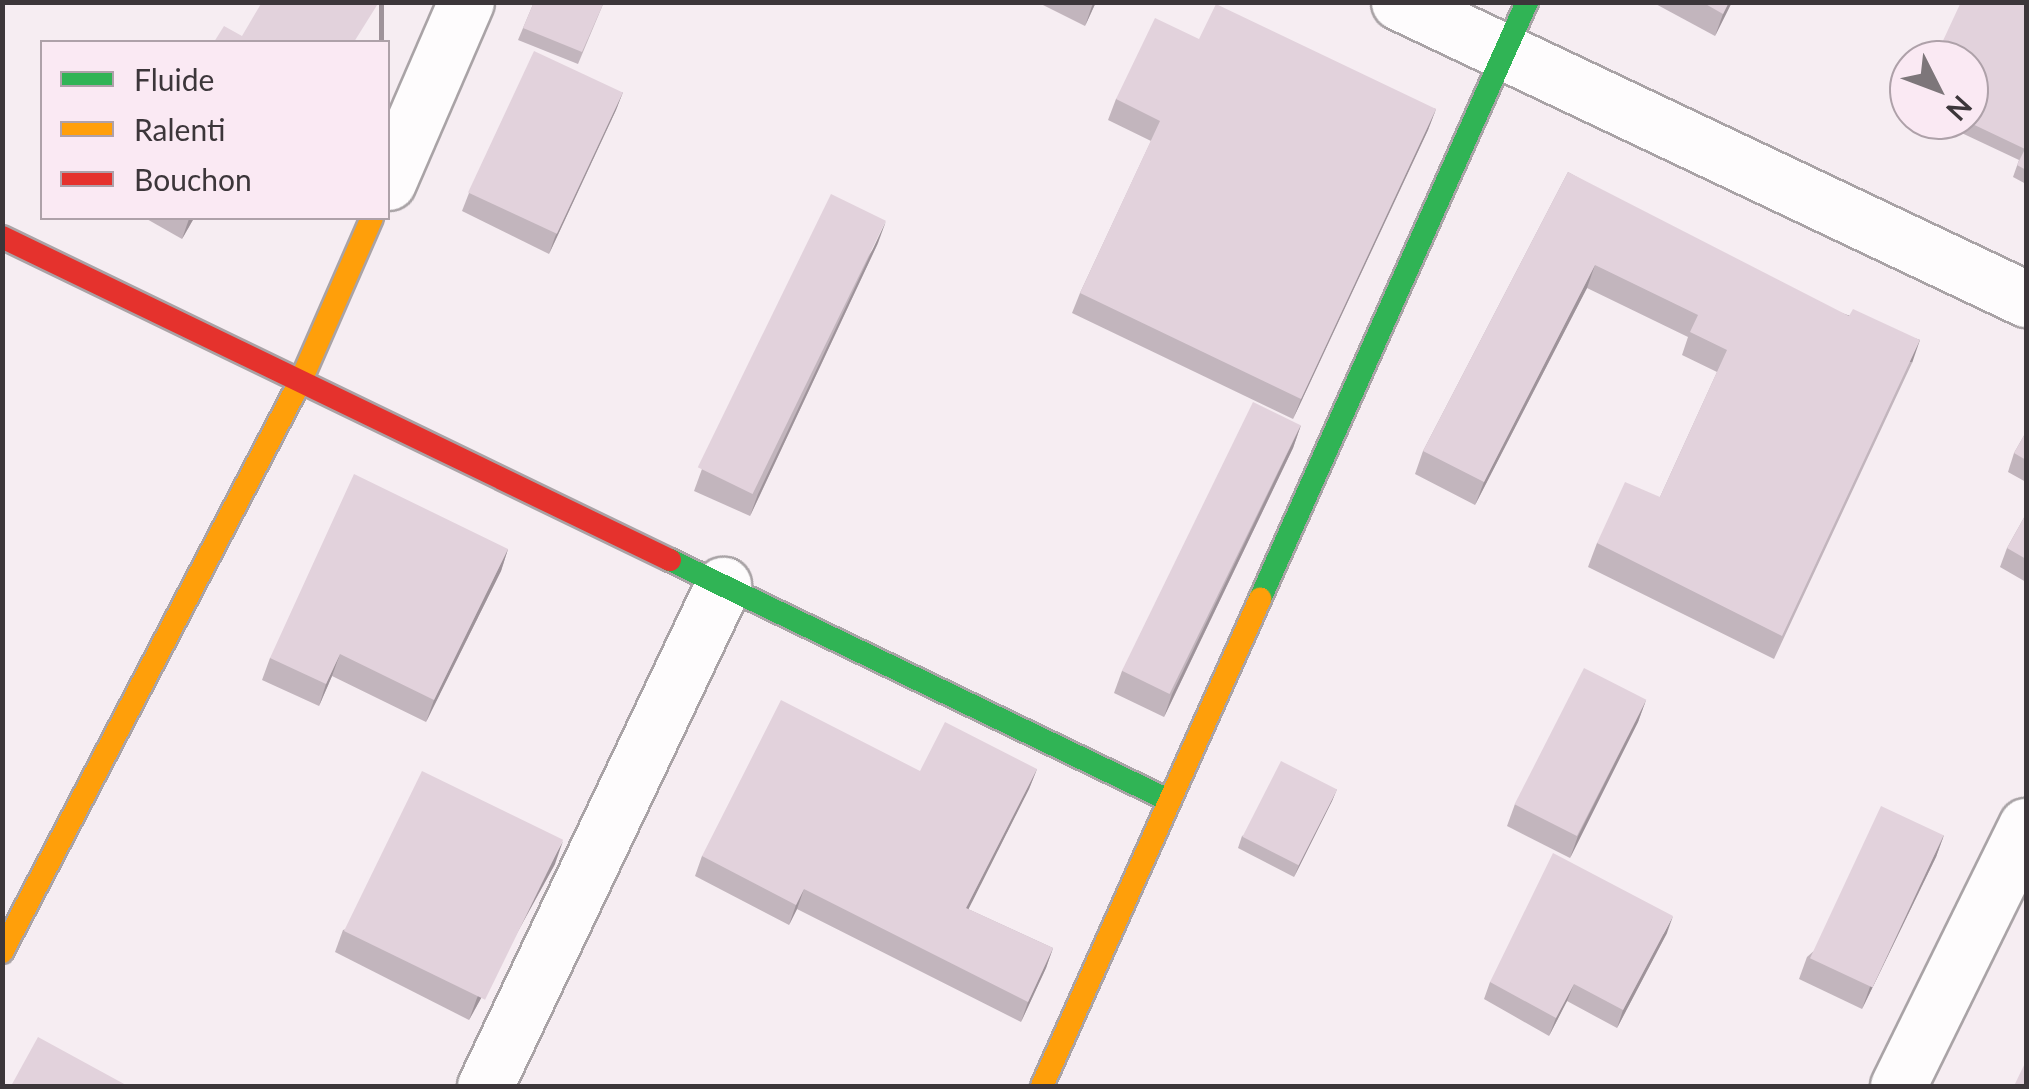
<!DOCTYPE html>
<html>
<head>
<meta charset="utf-8">
<style>
  body { margin:0 }
  #map { position:relative; width:2029px; height:1089px; overflow:hidden; background:#f6edf2; font-family:Lato,sans-serif }
  div>[style] { position:absolute }
  [style*='--x'] { left:calc(var(--x)*1px); top:calc(var(--y)*1px); width:calc(var(--w)*1px); rotate:calc(var(--a)*1deg) }
  .roads { filter:drop-shadow(2px 0 #a9a3a6) drop-shadow(-2px 0 #a9a3a6) drop-shadow(0 2px #a9a3a6) drop-shadow(0 -2px #a9a3a6) }
  .street>* { height:55px; margin:-27.5px; padding:0 27.5px; transform-origin:27.5px; border-radius:27.5px; background:#fefcfd }
  .fast>* { height:22px; margin:-11px; padding:0 11px; transform-origin:11px; border-radius:11px; background:#30b455 }
  .slow>* { height:22px; margin:-11px; padding:0 11px; transform-origin:11px; border-radius:11px; background:#ff9f0a }
  .jam>* { height:22px; margin:-11px; padding:0 11px; transform-origin:11px; border-radius:11px; background:#e5322d }
  .wall>* { inset:0; background:#c2b5bd }
  .shaded-wall>* { inset:0; background:#9e939a; transform-origin:0 0 }
  .building>* { inset:0; background:#e2d2dc; transform-origin:0 0 }
  span { translate:-50% -50%; white-space:nowrap; text-align:center; line-height:1.15; -webkit-text-stroke:9px #fae9f3; paint-order:stroke }
  .frame { position:absolute; inset:0; border:5px solid #3c363a; pointer-events:none }
  .legend { position:absolute; left:40px; top:40px; width:350px; height:180px; box-sizing:border-box; background:#fae9f3; border:2px solid #aea1a9; margin:0; padding:12px 18px; list-style:none; font-size:30px; color:#3c363a }
  .legend li { display:flex; align-items:center; gap:20px; height:50px }
  .legend b { width:50px; border:2px solid #aea1a9 }
  .north { position:absolute; left:1889px; top:40px; width:100px; height:100px; box-sizing:border-box; background:#fae9f3; border:2px solid #aea1a9; border-radius:50%; rotate:132deg; font-size:28px; font-weight:700; line-height:40px; text-align:center; color:#3c363a }
  .north::after { content:''; display:block; margin:auto; width:35px; height:45px; background:#7d767a; clip-path:polygon(50% 0,100% 100%,50% 72%,0 100%) }
</style>
</head>
<body>
<div id="map">
  <div class="roads">
    <div class="street">
      <i style="--x:1399;--y:2;--w:694;--a:25.35"></i>
      <i style="--x:388;--y:182;--w:196;--a:-66.6"></i>
      <i style="--x:485;--y:1086;--w:555;--a:-64.59"></i>
      <i style="--x:1898;--y:1086;--w:290;--a:-63.8"></i>
    </div>
    <div class="fast">
      <i style="--x:670;--y:560;--w:548;--a:25.72"></i>
      <i style="--x:1260;--y:599;--w:654;--a:-65.9"></i>
    </div>
    <div class="slow">
      <i style="--x:2;--y:952;--w:648;--a:-62.41"></i>
      <i style="--x:302;--y:378;--w:175;--a:-66.4"></i>
      <i style="--x:1042;--y:1086;--w:534;--a:-65.88"></i>
    </div>
    <div class="jam">
      <i style="--x:2;--y:237;--w:742;--a:25.81"></i>
    </div>
  </div>
  <div class="wall">
    <i style="clip-path:polygon(534px 2px,604px 2px,578px 64px,518px 40px)"></i>
    <i style="clip-path:polygon(1037px 2px,1096px 2px,1085px 26px)"></i>
    <i style="clip-path:polygon(1652px 2px,1732px 2px,1715px 36px)"></i>
    <i style="clip-path:polygon(2026px 2px,2026px 184px,2013px 177px,2019px 160px,1934px 120px,1969px 120px)"></i>
    <i style="clip-path:polygon(1199px 39px,1436px 109px,1428px 130px,1293px 419px,1072px 313px,1080px 293px,1151px 141px,1108px 120px,1116px 99px)"></i>
    <i style="clip-path:polygon(623px 92px,616px 110px,549px 254px,462px 211px,469px 193px)"></i>
    <i style="clip-path:polygon(1568px 172px,1912px 363px,1774px 659px,1588px 567px,1597px 543px,1660px 497px,1717px 372px,1682px 355px,1688px 337px,1587px 288px,1475px 505px,1415px 474px,1423px 451px)"></i>
    <i style="clip-path:polygon(145px 218px,194px 218px,182px 239px)"></i>
    <i style="clip-path:polygon(878px 243px,750px 516px,694px 491px,702px 469px)"></i>
    <i style="clip-path:polygon(1301px 425px,1293px 448px,1164px 717px,1114px 693px,1122px 671px)"></i>
    <i style="clip-path:polygon(2026px 432px,2026px 482px,2008px 472px,2014px 453px)"></i>
    <i style="clip-path:polygon(2026px 514px,2026px 582px,2000px 567px,2007px 548px)"></i>
    <i style="clip-path:polygon(508px 549px,501px 571px,426px 722px,332px 676px,319px 706px,262px 680px,270px 658px)"></i>
    <i style="clip-path:polygon(1646px 700px,1638px 722px,1570px 858px,1507px 826px,1515px 804px)"></i>
    <i style="clip-path:polygon(1037px 769px,1029px 789px,968px 909px,1053px 948px,1046px 968px,1021px 1022px,797px 909px,789px 925px,695px 876px,702px 856px,920px 771px)"></i>
    <i style="clip-path:polygon(1337px 789px,1332px 801px,1294px 877px,1238px 848px,1242px 836px)"></i>
    <i style="clip-path:polygon(1944px 835px,1936px 857px,1862px 1009px,1799px 979px,1807px 957px)"></i>
    <i style="clip-path:polygon(555px 864px,469px 1020px,335px 952px,343px 930px)"></i>
    <i style="clip-path:polygon(1667px 933px,1617px 1028px,1567px 1001px,1549px 1036px,1484px 999px,1490px 982px)"></i>
  </div>
  <div class="shaded-wall">
    <i style="left:379px;top:2px;width:5px;height:47px"></i>
    <i style="clip-path:polygon(1094px 2px,1096px 2px,1085px 26px,1092px 6px)"></i>
    <i style="clip-path:polygon(1729px 2px,1732px 2px,1715px 36px,1723px 14px)"></i>
    <i style="clip-path:polygon(623px 92px,616px 110px,549px 254px,555px 237px)"></i>
    <i style="clip-path:polygon(1436px 109px,1428px 130px,1293px 419px,1301px 399px)"></i>
    <i style="clip-path:polygon(190px 218px,194px 218px,182px 239px,189px 219px)"></i>
    <i style="clip-path:polygon(886px 221px,878px 243px,750px 516px,758px 494px)"></i>
    <i style="clip-path:polygon(1595px 265px,1587px 288px,1475px 505px,1484px 482px)"></i>
    <i style="left:1920px;top:340px;width:24px;height:327px;rotate:109deg"></i>
    <i style="clip-path:polygon(1301px 425px,1293px 448px,1164px 717px,1172px 694px)"></i>
    <i style="clip-path:polygon(508px 549px,501px 571px,426px 722px,434px 700px)"></i>
    <i style="clip-path:polygon(340px 654px,332px 676px,319px 706px,326px 684px)"></i>
    <i style="clip-path:polygon(1646px 700px,1638px 722px,1570px 858px,1578px 836px)"></i>
    <i style="clip-path:polygon(1037px 769px,1029px 789px,959px 928px,966px 908px)"></i>
    <i style="clip-path:polygon(1337px 789px,1332px 801px,1294px 877px,1299px 865px)"></i>
    <i style="clip-path:polygon(1944px 835px,1936px 857px,1862px 1009px,1870px 987px)"></i>
    <i style="clip-path:polygon(563px 841px,555px 864px,469px 1020px,477px 998px)"></i>
    <i style="clip-path:polygon(804px 889px,797px 909px,789px 925px,796px 905px)"></i>
    <i style="clip-path:polygon(1673px 916px,1667px 933px,1617px 1028px,1623px 1010px)"></i>
    <i style="clip-path:polygon(1053px 948px,1046px 968px,1021px 1022px,1028px 1002px)"></i>
    <i style="clip-path:polygon(1574px 984px,1567px 1001px,1549px 1036px,1556px 1018px)"></i>
  </div>
  <div class="building">
    <i style="clip-path:polygon(262px 2px,379px 2px,354px 42px,214px 42px,224px 26px,242px 36px)"></i>
    <i style="clip-path:polygon(534px 2px,604px 2px,582px 52px,523px 28px)"></i>
    <i style="clip-path:polygon(1702px 2px,1729px 2px,1723px 14px)"></i>
    <i style="clip-path:polygon(1961px 2px,2026px 2px,2026px 170px,2017px 165px,2025px 149px,1964px 120px,1969px 120px,1969px 60px,1934px 60px)"></i>
    <i style="clip-path:polygon(1216px 4px,1436px 109px,1301px 399px,1080px 293px,1160px 121px,1116px 99px,1155px 18px,1199px 39px)"></i>
    <i style="left:534px;top:51px;width:98px;height:156px;rotate:25deg"></i>
    <i style="clip-path:polygon(1568px 172px,1849px 316px,1853px 309px,1920px 340px,1782px 636px,1597px 543px,1625px 482px,1660px 497px,1727px 350px,1690px 332px,1698px 315px,1595px 265px,1484px 482px,1423px 451px)"></i>
    <i style="left:831px;top:194px;width:61px;height:304px;rotate:26deg"></i>
    <i style="left:1253px;top:402px;width:53px;height:299px;rotate:26deg"></i>
    <i style="clip-path:polygon(2026px 432px,2026px 460px,2014px 453px)"></i>
    <i style="clip-path:polygon(354px 474px,508px 549px,434px 700px,340px 654px,326px 684px,270px 658px)"></i>
    <i style="clip-path:polygon(2026px 514px,2026px 559px,2007px 548px)"></i>
    <i style="left:1584px;top:668px;width:70px;height:153px;rotate:27deg"></i>
    <i style="clip-path:polygon(781px 700px,920px 771px,945px 722px,1037px 769px,966px 908px,1053px 948px,1028px 1002px,804px 889px,796px 905px,702px 856px)"></i>
    <i style="left:1281px;top:761px;width:63px;height:85px;rotate:27deg"></i>
    <i style="left:422px;top:771px;width:157px;height:178px;rotate:26deg"></i>
    <i style="left:1881px;top:806px;width:69px;height:168px;rotate:25deg"></i>
    <i style="clip-path:polygon(1553px 853px,1673px 916px,1623px 1010px,1574px 984px,1556px 1018px,1490px 982px)"></i>
    <i style="clip-path:polygon(38px 1037px,126px 1085px,125px 1086px,11px 1086px)"></i>
    <i style="clip-path:polygon(2026px 1061px,2026px 1086px,2014px 1086px)"></i>
  </div>
  <div class="frame"></div>
  <ul class="legend">
  <li><b style="height:12px;background:#30b455"></b>Fluide</li>
  <li><b style="height:12px;background:#ff9f0a"></b>Ralenti</li>
  <li><b style="height:12px;background:#e5322d"></b>Bouchon</li>
  </ul>
  <div class="north">N</div>
</div>
</body>
</html>
